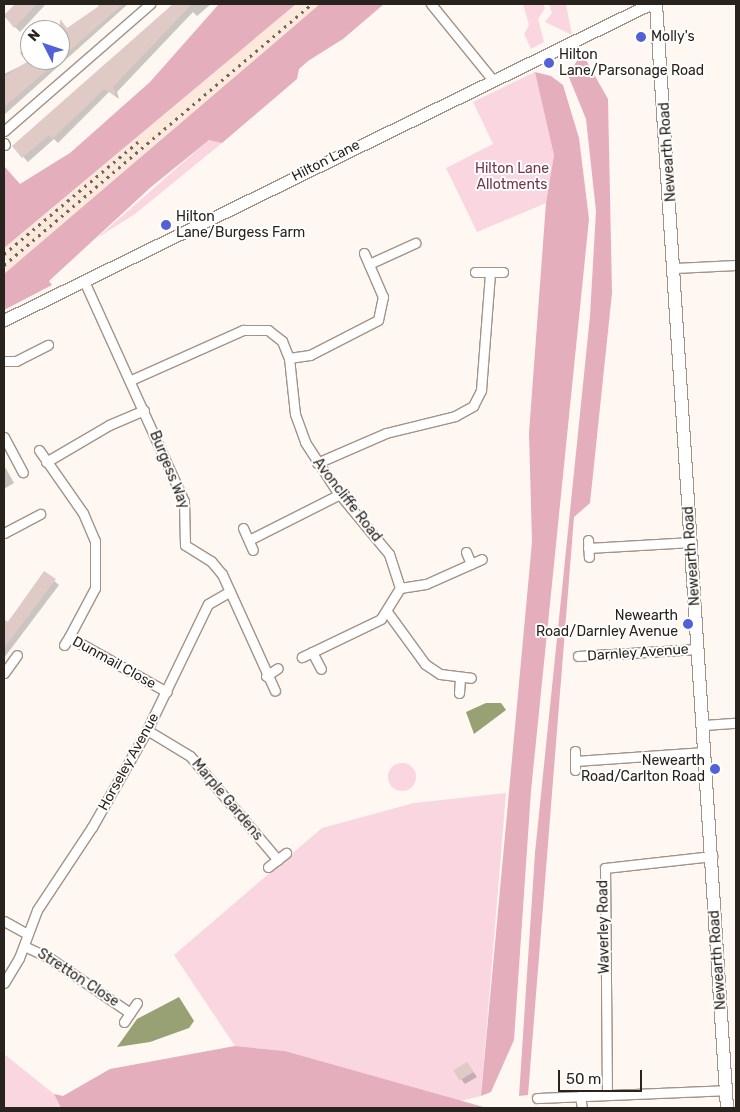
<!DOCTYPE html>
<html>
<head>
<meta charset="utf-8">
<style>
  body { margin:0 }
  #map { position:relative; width:740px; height:1112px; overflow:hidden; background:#fef7f2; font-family:Rubik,sans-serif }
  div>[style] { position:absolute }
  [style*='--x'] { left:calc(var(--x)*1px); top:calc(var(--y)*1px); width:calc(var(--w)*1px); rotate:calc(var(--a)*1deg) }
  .built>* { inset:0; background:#fde9db }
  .green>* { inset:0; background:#fad7e0 }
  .round { border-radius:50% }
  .forest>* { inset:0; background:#e4aebc }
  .water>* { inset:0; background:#98a173 }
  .shadow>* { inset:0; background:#0003 }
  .building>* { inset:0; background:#e0cac6; transform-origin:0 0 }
  .roads { filter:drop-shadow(1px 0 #a39387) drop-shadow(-1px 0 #a39387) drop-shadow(0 1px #a39387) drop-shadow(0 -1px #a39387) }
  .minor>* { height:9px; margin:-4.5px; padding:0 4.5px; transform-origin:4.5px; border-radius:4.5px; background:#fff }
  .tertiary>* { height:11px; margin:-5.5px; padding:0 5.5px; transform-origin:5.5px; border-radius:5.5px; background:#fff }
  .secondary>* { height:12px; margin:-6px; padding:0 6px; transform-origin:6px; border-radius:6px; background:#fff }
  .rail>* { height:3px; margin-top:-1.5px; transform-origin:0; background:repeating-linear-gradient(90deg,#6d6661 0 2.5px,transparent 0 7.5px) }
  .dots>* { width:14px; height:14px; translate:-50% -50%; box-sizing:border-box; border:2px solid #fff; border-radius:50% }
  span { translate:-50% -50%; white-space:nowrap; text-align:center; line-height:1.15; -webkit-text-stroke:4px #fff; paint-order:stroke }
  .poi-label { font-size:14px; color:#29231e }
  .left { translate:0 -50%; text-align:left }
  .right { translate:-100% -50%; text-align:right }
  .street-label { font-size:14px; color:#29231e }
  .park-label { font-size:14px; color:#743349 }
  .frame { position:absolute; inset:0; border:5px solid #29231e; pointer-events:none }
  .north { position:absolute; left:20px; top:20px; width:50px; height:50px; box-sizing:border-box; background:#fff; border:1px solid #a9a7a5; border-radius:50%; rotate:311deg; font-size:14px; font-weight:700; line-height:20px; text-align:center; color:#29231e }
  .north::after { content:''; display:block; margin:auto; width:18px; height:22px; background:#5261d7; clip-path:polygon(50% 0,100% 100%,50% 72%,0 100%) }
  .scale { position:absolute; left:558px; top:1070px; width:84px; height:22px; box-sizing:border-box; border:2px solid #29231e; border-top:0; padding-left:6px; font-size:15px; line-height:18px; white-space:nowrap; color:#29231e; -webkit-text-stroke:4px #fff; paint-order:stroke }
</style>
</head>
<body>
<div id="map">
  <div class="built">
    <i style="clip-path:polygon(276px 4px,334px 4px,4px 286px,4px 243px)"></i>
  </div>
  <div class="green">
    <i style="clip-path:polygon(523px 4px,543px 4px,545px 8px,538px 19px,544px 42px,531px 49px,524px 34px,529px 25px)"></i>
    <i style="clip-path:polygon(549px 4px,566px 4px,572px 35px,545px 22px,552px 13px)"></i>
    <i style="clip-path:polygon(535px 72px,553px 135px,554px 155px,546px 203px,477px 232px,446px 168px,493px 144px,473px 102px)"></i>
    <i style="clip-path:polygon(210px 139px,222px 143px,135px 214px,97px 238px)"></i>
    <i class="round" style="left:388px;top:763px;width:28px;height:28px"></i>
    <i style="clip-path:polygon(506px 793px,481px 1096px,460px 1101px,285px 1051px,235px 1046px,174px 955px,322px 828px,414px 803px)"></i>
    <i style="clip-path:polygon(4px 1054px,54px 1094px,61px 1108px,4px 1108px)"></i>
  </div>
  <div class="forest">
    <i style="clip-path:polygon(219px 4px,296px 4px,4px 248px,4px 166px,20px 184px,70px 153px,150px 82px)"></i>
    <i style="clip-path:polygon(320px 4px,384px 4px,343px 39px,308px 61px,299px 69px,297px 79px,222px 143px,209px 140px,151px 187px,49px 281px,52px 285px,4px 310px,4px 274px)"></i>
    <i style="clip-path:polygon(582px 53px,608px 99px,612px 293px,590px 503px,574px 517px,528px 1095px,519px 1096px,535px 853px,590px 316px,596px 211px,586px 119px,568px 75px)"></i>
    <i style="clip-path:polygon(535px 72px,551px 76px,563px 85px,579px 138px,589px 219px,531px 791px,514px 1040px,491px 1092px,481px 1096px,532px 542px,529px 433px,546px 203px,554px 155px)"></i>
    <i style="clip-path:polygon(235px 1046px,285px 1051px,487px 1108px,61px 1108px,54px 1094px,63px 1096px,110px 1069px)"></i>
  </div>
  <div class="water">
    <i style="clip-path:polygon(486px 703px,501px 703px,506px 710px,474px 734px,466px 712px)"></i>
    <i style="clip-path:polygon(179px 997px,194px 1021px,189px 1028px,150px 1042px,117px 1047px,137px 1019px)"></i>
  </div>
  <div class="shadow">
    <i style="clip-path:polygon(16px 4px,46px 4px,20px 32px,4px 16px)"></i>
    <i style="clip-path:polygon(97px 4px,128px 4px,4px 115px,4px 74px,29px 62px,30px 50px,30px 60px,60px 60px,60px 38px,100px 7px)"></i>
    <i style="clip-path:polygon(177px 4px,211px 4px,197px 16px,193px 12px,117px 92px,119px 99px,109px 92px,58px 143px,54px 139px,28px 162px,14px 147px)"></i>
    <i style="clip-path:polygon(4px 465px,14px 483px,4px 489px)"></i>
    <i style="clip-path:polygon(45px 573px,59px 585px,4px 658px,4px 627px)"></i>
    <i style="clip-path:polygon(467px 1063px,477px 1077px,465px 1084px,461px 1079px)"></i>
  </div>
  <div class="building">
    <i style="clip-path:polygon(15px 4px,37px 4px,14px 28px,4px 15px)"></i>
    <i style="clip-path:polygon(102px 4px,123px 4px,60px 59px,60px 19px,67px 28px)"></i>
    <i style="clip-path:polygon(173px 4px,192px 4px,113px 87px,116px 96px,104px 89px,52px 139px,49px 135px,22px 158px,12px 146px)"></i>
    <i style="clip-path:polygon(30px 44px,30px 60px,59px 60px,4px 107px,4px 77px,27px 62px,20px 53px)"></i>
    <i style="clip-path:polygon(44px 571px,56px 579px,4px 648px,4px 619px,8px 622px)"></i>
    <i style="left:467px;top:1062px;width:12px;height:16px;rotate:59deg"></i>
  </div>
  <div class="roads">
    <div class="minor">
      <i style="--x:431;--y:4;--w:97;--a:50.9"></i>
      <i style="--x:4;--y:131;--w:194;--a:-41"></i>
      <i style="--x:4;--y:143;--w:2;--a:63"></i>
      <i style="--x:369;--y:264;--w:51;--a:-24.5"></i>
      <i style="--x:675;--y:268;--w:61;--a:-2.8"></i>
      <i style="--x:475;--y:272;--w:28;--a:0"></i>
      <i style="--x:84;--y:281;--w:242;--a:65.6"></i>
      <i style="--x:184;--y:501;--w:44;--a:88.7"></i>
      <i style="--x:185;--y:545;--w:31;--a:32"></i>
      <i style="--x:211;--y:561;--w:17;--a:50"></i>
      <i style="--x:222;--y:574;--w:128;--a:65.6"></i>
      <i style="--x:289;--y:358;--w:21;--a:-8"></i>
      <i style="--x:310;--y:355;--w:76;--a:-27.2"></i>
      <i style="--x:378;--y:320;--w:24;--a:-78"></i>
      <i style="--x:383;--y:297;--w:48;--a:-113.4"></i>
      <i style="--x:4;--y:361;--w:12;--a:0"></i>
      <i style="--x:16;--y:361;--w:36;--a:-27"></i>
      <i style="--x:131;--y:380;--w:123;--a:-24.1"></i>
      <i style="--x:243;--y:330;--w:25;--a:0"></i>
      <i style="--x:268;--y:330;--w:18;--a:38"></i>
      <i style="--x:282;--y:341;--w:18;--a:68"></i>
      <i style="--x:289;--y:358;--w:56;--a:83.9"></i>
      <i style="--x:295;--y:414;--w:30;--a:70"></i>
      <i style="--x:305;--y:442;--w:57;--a:57.1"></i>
      <i style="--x:336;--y:490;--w:83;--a:50.4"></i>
      <i style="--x:389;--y:554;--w:36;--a:72"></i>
      <i style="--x:400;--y:588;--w:36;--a:122"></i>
      <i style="--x:381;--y:619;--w:88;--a:154.3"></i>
      <i style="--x:4;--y:437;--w:40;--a:62"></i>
      <i style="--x:39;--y:450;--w:77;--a:55.1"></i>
      <i style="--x:83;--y:513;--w:30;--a:67"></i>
      <i style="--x:95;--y:541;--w:47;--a:90"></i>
      <i style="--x:95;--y:588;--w:55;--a:118"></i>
      <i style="--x:46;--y:462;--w:73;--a:-30.4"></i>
      <i style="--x:109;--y:425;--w:38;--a:-23"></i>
      <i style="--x:317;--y:463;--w:75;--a:-23.5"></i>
      <i style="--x:386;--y:433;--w:71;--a:-13.8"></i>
      <i style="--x:455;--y:416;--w:21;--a:-29"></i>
      <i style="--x:473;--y:406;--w:18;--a:-63"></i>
      <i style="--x:481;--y:390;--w:118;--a:-85.6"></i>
      <i style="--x:243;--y:528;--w:24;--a:66"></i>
      <i style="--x:4;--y:533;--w:41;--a:-27.8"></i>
      <i style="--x:249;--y:540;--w:102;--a:-26.8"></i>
      <i style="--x:588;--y:540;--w:17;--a:87"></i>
      <i style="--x:588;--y:548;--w:104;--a:-3.3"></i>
      <i style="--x:466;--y:552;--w:13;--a:67"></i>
      <i style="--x:400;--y:588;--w:26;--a:-9"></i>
      <i style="--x:426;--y:584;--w:61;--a:-24.1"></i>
      <i style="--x:388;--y:613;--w:63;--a:54"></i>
      <i style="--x:425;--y:664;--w:18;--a:34"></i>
      <i style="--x:440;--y:674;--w:31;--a:7"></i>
      <i style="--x:64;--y:645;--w:9;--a:-58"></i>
      <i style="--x:69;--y:637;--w:112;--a:29.3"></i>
      <i style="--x:312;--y:652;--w:19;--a:62"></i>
      <i style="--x:578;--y:656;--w:120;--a:-3.3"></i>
      <i style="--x:4;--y:673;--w:22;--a:-54"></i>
      <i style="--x:266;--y:676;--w:14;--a:-34"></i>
      <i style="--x:459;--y:693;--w:16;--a:-86"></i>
      <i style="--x:704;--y:725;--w:32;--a:-4"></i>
      <i style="--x:147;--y:730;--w:50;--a:31.2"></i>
      <i style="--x:190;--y:756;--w:136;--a:49.8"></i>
      <i style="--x:575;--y:751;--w:19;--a:90"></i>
      <i style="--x:575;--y:761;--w:130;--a:-4"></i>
      <i style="--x:268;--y:867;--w:23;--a:-38"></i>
      <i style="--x:4;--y:921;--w:26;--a:29"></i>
      <i style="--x:24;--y:946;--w:26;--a:25"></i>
      <i style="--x:48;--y:957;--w:99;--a:34.3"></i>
      <i style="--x:4;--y:983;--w:29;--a:-59"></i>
      <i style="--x:19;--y:958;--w:51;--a:-69.4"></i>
      <i style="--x:37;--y:910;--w:100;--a:-56.5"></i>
      <i style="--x:92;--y:827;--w:112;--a:-60.4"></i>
      <i style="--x:147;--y:730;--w:140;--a:-64.2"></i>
      <i style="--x:208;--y:604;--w:24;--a:-30"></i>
      <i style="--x:124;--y:1022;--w:23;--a:-56"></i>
      <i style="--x:607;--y:1095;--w:227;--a:-90.5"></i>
      <i style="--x:605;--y:868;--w:108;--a:-6.4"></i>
      <i style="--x:580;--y:1096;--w:12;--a:81"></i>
      <i style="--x:537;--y:1098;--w:189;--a:-2.4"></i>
    </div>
    <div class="tertiary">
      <i style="--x:4;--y:320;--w:719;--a:-26.07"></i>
    </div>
    <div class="secondary">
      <i style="--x:656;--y:4;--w:1106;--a:86.32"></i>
    </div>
  </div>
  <div class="rail">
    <i style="--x:4;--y:254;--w:175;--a:-39.9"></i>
    <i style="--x:4;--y:265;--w:404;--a:-40.3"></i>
  </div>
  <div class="dots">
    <i style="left:641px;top:37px;background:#5261d7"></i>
    <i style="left:549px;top:63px;background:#5261d7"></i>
    <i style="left:166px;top:225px;background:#5261d7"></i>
    <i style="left:688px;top:624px;background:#5261d7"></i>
    <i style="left:715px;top:769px;background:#5261d7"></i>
  </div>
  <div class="poi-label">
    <span class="left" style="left:651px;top:37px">Molly's</span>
    <span class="left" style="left:559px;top:63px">Hilton<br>Lane/Parsonage Road</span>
    <span class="left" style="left:176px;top:225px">Hilton<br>Lane/Burgess Farm</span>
    <span class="right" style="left:678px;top:624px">Newearth<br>Road/Darnley Avenue</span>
    <span class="right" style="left:705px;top:769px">Newearth<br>Road/Carlton Road</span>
  </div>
  <div class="street-label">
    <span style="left:668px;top:152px;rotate:-94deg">Newearth Road</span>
    <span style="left:326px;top:161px;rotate:-27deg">Hilton Lane</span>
    <span style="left:169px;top:470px;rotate:68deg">Burgess Way</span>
    <span style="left:347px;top:500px;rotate:52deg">Avoncliffe Road</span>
    <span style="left:692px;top:556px;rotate:-94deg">Newearth Road</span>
    <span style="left:638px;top:653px;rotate:-4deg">Darnley Avenue</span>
    <span style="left:114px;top:663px;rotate:29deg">Dunmail Close</span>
    <span style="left:129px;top:762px;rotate:-61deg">Horseley Avenue</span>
    <span style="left:227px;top:800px;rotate:50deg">Marple Gardens</span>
    <span style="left:604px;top:927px;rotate:-91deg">Waverley Road</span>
    <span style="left:718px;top:960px;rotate:-94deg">Newearth Road</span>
    <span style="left:78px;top:978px;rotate:33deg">Stretton Close</span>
  </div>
  <div class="park-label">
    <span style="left:512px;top:177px">Hilton Lane<br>Allotments</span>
  </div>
  <div class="frame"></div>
  <div class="north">N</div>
  <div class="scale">50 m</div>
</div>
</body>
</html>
